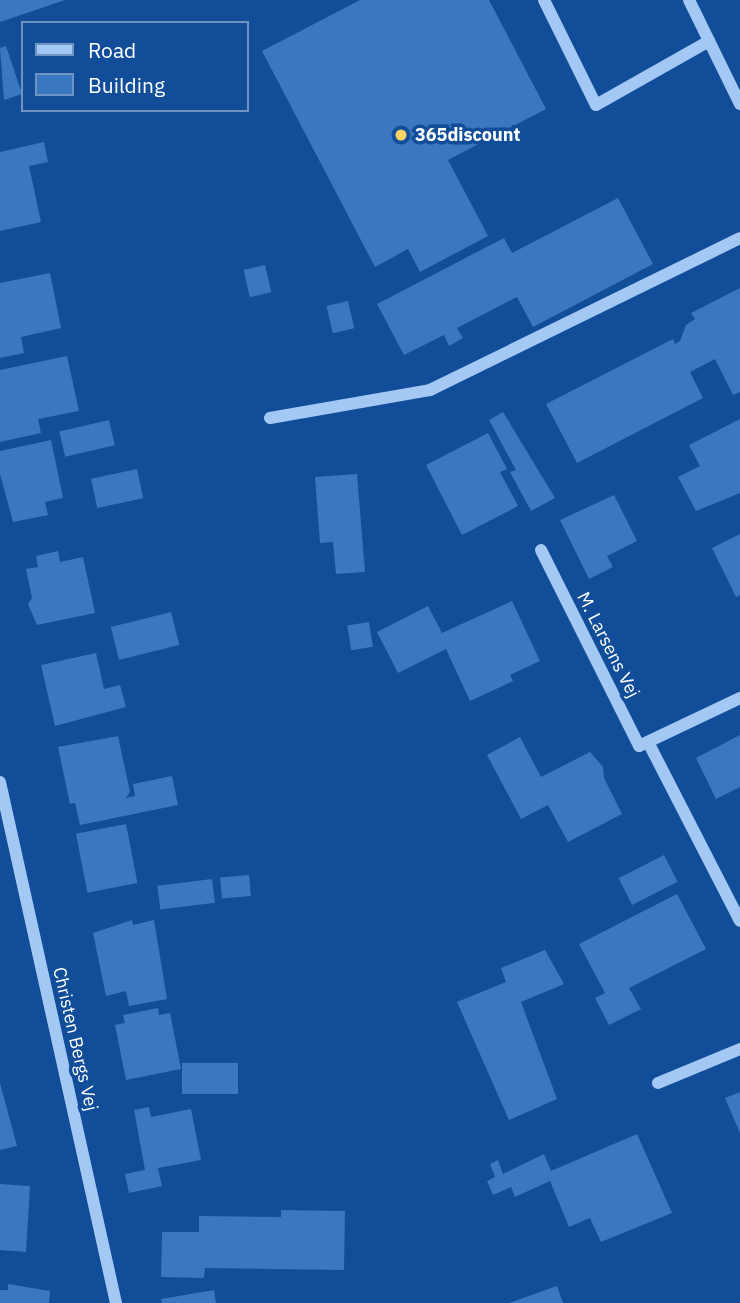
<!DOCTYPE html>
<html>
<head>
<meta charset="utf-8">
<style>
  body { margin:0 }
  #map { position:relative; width:740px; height:1303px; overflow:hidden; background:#114d99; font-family:"IBM Plex Sans",sans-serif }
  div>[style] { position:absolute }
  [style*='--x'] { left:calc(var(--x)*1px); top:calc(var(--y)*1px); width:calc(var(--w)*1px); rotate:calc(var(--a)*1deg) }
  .building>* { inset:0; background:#3a77c1; transform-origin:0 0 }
  .minor>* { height:12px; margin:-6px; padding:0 6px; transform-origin:6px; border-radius:6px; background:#a3c8f4 }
  .dots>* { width:19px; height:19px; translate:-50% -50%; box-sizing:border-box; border:4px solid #114d99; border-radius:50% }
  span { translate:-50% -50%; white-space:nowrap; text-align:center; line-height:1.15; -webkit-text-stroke:7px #114d99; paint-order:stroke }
  .poi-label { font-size:18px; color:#fff; font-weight:700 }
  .left { translate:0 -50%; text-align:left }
  .street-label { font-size:18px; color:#fff }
  .legend { position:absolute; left:21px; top:21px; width:228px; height:91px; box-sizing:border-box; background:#114d99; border:2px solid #7094c2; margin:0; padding:9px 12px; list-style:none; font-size:21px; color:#fff }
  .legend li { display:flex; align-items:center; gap:14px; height:35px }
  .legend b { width:35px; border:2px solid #7094c2 }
</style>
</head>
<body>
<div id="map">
  <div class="building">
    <i style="clip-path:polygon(0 0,65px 0,0 22px)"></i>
    <i style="clip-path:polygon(360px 0,489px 0,546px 109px,448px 160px,488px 236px,420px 272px,408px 249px,375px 267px,262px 51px)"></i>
    <i style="clip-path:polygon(6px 46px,22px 94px,4px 100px,0 48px)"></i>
    <i style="clip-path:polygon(44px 142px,48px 162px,29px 166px,41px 222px,0 231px,0 152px)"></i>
    <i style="clip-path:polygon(618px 198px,653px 264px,533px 327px,517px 297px,457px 328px,463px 338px,449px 346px,444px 335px,404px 355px,377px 304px,504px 238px,512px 253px)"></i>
    <i style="left:265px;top:265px;width:28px;height:22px;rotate:77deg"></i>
    <i style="clip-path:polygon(50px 273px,61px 328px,21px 337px,24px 353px,0 358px,0 283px)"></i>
    <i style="clip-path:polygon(740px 288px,740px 392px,733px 395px,715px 359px,690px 372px,703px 398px,577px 463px,546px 404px,673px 339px,675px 344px,680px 341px,686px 325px,695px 319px,691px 313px)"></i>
    <i style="left:348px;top:301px;width:28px;height:22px;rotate:77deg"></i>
    <i style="clip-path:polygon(67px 356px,79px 411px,38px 419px,41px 433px,0 442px,0 370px)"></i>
    <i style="clip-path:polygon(503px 412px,555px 498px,531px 511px,510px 472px,516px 470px,489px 420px)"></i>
    <i style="clip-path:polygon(740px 419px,740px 493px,696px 511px,678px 477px,700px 466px,689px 445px)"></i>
    <i style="left:109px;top:420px;width:26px;height:51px;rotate:77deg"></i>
    <i style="clip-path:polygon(488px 433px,507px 469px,500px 472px,518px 506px,462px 535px,426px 465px)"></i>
    <i style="clip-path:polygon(51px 440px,63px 498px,45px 502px,48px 515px,13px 522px,0 474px,0 451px)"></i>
    <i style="left:137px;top:469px;width:30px;height:47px;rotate:78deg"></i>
    <i style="clip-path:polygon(357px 474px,365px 572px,336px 574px,333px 542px,320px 543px,315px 477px)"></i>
    <i style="clip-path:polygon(614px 495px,637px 541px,607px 556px,613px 567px,589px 579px,560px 520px)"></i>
    <i style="clip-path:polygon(740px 534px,740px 595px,736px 597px,712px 548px)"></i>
    <i style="clip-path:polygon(58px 551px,60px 562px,83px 557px,95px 613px,37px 625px,28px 604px,32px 598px,26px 569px,38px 567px,36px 556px)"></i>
    <i style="clip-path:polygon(512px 601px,540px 661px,510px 675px,513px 681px,470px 701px,446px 649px,398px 673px,377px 632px,428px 606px,442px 633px)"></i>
    <i style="left:171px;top:612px;width:34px;height:62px;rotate:76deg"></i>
    <i style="left:369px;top:622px;width:25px;height:22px;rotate:81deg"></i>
    <i style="clip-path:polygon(96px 653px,104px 689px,120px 685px,126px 707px,55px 726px,41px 665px)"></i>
    <i style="clip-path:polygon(740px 735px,740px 787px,716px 799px,696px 758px)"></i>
    <i style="clip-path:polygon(118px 736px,130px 792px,126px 798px,135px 796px,133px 784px,172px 776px,178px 805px,80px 825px,75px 803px,70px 804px,58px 747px)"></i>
    <i style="clip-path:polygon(520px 737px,541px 777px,590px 752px,603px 767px,604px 778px,622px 814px,568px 842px,548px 805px,521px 819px,487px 755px)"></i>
    <i style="left:126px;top:824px;width:60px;height:51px;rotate:79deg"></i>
    <i style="left:664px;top:855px;width:30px;height:51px;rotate:63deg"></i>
    <i style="left:249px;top:875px;width:21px;height:29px;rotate:85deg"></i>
    <i style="left:212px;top:879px;width:24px;height:55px;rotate:83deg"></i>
    <i style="clip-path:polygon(677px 894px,706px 949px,629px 988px,641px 1009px,609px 1025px,595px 998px,605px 993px,579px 944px)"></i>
    <i style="clip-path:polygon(132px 920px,133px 925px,154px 920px,167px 999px,129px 1006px,126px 991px,106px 996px,93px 933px)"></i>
    <i style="clip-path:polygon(545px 950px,564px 984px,521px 1002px,557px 1099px,509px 1120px,457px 1002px,506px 982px,501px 968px)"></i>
    <i style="clip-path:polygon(158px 1008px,159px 1015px,170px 1013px,181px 1069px,126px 1080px,115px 1025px,125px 1023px,123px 1015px)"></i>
    <i style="left:182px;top:1063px;width:56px;height:31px"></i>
    <i style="clip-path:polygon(0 1083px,17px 1146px,0 1150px)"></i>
    <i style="clip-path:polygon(740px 1092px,740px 1133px,725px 1098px)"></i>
    <i style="clip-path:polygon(149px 1107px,151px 1117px,191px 1109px,201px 1160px,158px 1168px,162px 1186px,129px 1193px,125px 1174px,145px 1170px,134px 1110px)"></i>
    <i style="clip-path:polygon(637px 1134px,672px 1213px,601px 1242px,590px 1218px,569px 1227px,550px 1181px,515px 1197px,511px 1187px,493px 1195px,487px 1181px,495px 1177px,490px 1164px,498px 1160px,503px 1174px,544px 1154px,551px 1171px)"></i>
    <i style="clip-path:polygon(0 1184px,30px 1186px,26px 1252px,0 1250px)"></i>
    <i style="clip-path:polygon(281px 1210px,345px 1211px,344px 1270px,205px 1268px,204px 1278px,161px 1277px,162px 1232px,199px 1232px,199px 1216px,281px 1217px)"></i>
    <i style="clip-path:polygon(8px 1284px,50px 1291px,49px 1303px,0 1303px,0 1290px,8px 1290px)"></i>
    <i style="clip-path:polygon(557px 1286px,563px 1303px,509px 1303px)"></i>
    <i style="clip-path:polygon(214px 1290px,216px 1303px,162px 1303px,161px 1299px)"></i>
  </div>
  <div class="minor">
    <i style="--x:544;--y:0;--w:117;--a:63.7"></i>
    <i style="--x:596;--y:105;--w:130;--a:-29.5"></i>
    <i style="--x:689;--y:0;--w:116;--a:63.9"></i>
    <i style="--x:270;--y:418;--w:162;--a:-9.9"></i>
    <i style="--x:430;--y:390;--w:345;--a:-26.1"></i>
    <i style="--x:541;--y:550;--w:219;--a:63.4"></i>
    <i style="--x:639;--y:746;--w:112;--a:-25.4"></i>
    <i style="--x:648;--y:742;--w:201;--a:62.8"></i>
    <i style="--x:0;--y:782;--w:534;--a:77.45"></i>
    <i style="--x:658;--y:1083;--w:89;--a:-22.5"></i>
  </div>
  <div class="dots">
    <i style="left:401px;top:135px;background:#ffd266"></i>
  </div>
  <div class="poi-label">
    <span class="left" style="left:415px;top:135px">365discount</span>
  </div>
  <div class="street-label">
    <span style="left:608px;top:645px;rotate:63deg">M. Larsens Vej</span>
    <span style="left:75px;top:1039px;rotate:77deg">Christen Bergs Vej</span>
  </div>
  <ul class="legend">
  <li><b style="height:9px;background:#a3c8f4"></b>Road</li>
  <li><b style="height:19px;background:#3a77c1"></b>Building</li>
  </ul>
</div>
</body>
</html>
